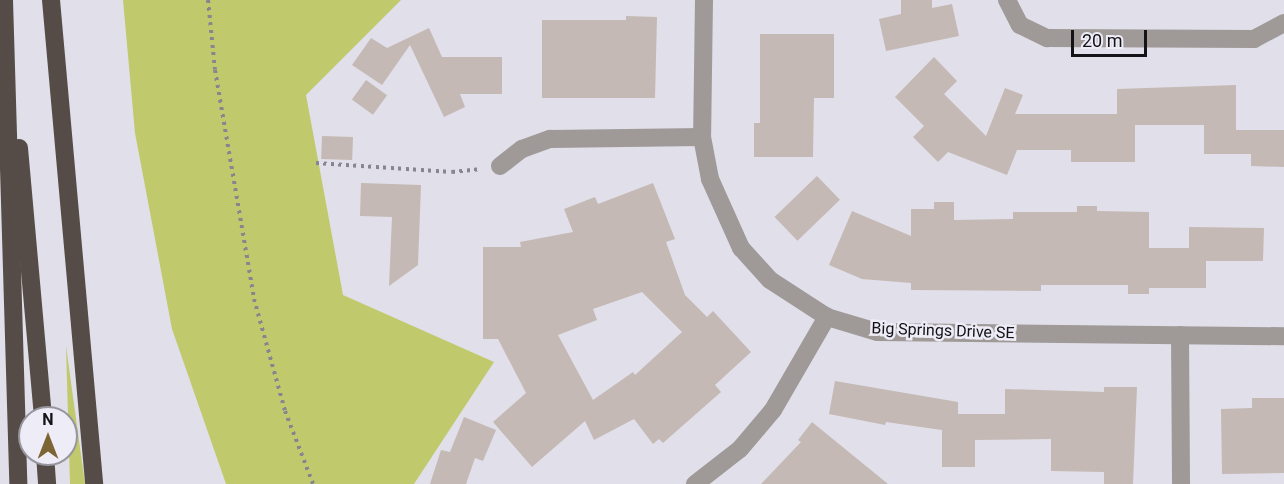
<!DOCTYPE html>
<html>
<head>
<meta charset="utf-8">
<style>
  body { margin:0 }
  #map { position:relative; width:1284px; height:484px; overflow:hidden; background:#e1dfe9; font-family:Roboto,sans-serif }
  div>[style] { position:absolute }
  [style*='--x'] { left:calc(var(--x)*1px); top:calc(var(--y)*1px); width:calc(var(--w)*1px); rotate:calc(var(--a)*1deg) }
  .green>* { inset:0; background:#c1c96d }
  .building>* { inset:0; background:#c4b9b4; transform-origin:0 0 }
  .path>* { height:4px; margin-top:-2px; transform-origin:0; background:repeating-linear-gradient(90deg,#87858d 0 3px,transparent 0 7.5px) }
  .street>* { height:18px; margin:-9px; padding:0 9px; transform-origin:9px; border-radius:9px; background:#9f9a98 }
  .highway>* { height:18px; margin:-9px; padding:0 9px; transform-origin:9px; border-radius:9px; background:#554c48 }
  span { translate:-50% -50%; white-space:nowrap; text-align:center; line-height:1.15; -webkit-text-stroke:5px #eeecf6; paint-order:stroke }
  .street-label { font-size:16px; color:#141317 }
  .north { position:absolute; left:18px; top:406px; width:60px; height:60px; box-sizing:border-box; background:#eeecf6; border:2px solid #97959d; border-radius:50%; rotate:0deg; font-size:16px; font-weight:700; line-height:24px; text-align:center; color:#141317 }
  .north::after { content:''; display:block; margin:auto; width:21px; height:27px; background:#7d6435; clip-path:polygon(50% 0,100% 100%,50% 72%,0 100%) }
  .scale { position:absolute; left:1071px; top:30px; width:76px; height:27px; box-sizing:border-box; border:3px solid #141317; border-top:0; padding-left:8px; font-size:18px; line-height:21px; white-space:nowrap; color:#141317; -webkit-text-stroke:4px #eeecf6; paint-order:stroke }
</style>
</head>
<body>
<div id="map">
  <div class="green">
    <i style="clip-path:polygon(123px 0,401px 0,306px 95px,343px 295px,494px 362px,414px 484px,226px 484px,172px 329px,135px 133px)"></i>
    <i style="clip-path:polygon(66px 346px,85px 484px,70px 484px)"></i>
  </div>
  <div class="building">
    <i style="clip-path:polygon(901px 0,932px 0,932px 8px,952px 4px,959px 36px,886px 51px,879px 19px,901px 14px)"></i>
    <i style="clip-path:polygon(626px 16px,657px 17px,655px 98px,542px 98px,542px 20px,626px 20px)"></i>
    <i style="clip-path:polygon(429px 28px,442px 57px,502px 57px,502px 94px,460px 94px,465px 107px,444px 117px,410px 45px,382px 85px,352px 65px,371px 38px,387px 48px)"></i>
    <i style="clip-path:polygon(760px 34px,834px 34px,834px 98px,814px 98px,813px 157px,754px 157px,754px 123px,760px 123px)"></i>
    <i style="clip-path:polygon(934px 57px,957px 81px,944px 94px,986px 136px,1005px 88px,1023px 95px,1015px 114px,1117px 114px,1117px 89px,1236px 85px,1236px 130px,1284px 130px,1284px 167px,1251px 166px,1251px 154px,1204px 154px,1204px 125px,1135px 125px,1135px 162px,1071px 162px,1071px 150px,1017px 150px,1007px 175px,948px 152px,938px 162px,913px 137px,924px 126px,895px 97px)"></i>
    <i style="left:366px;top:80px;width:26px;height:24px;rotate:36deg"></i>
    <i style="left:322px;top:136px;width:31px;height:23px;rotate:2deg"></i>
    <i style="left:817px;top:176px;width:33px;height:59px;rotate:46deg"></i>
    <i style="clip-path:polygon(361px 183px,421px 185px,418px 265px,389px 286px,392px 217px,360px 216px)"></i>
    <i style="clip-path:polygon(evenodd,653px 183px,675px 239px,666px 242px,685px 295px,707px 317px,713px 311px,751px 352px,715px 385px,721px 392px,663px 443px,659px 439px,653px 444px,634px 419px,594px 440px,585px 421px,532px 467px,493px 422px,526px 393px,498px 339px,483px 339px,483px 247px,521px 247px,520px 242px,573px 232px,564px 209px,595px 197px,598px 204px,653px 183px,642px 292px,682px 332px,635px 375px,633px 372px,593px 400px,558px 335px,597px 320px,593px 309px,642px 292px)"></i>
    <i style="clip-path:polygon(934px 202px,954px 202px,954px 220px,1013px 219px,1013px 212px,1077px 212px,1077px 206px,1097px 206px,1097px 211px,1149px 212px,1149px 248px,1189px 248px,1189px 227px,1264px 228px,1263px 261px,1206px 261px,1206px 288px,1149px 288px,1149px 294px,1128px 294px,1128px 285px,1041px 285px,1041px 291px,911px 290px,911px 283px,862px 279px,829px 265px,852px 211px,911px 236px,911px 209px,934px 209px)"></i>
    <i style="clip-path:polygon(835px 381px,958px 402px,958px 414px,1005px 414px,1005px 389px,1104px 392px,1104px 387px,1137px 387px,1133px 484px,1104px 484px,1104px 472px,1051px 471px,1051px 439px,975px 440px,975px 467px,942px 467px,942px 430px,886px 422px,885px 425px,829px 414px)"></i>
    <i style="clip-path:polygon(1252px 398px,1284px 398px,1284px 473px,1222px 474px,1221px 409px,1252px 408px)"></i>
    <i style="clip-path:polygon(464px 417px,496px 430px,483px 461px,475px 458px,466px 484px,430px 484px,441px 450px,450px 452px)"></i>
    <i style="clip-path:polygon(812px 422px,888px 484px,761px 484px,801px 442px,798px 440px)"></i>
  </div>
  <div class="path">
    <i style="--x:208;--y:0;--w:70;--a:84.3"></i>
    <i style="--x:215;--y:70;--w:232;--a:80.3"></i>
    <i style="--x:254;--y:299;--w:116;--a:74.5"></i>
    <i style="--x:285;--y:411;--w:78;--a:69"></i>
    <i style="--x:316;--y:163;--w:136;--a:3.8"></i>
    <i style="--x:452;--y:172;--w:27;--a:-6"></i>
  </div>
  <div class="street">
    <i style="--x:704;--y:0;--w:137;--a:90.8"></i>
    <i style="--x:702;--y:137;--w:43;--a:79.2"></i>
    <i style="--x:710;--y:179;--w:76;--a:65.8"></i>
    <i style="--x:741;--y:248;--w:43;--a:47.8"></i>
    <i style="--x:770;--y:280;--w:68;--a:33"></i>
    <i style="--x:827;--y:317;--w:52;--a:16.7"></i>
    <i style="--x:877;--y:332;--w:407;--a:0.6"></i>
    <i style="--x:1007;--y:0;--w:28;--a:63"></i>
    <i style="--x:1020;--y:25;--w:30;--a:26"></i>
    <i style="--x:1047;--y:38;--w:207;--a:0.3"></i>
    <i style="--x:1254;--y:39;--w:34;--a:-28"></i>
    <i style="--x:500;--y:166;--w:28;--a:-38"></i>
    <i style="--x:522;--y:149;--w:30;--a:-20"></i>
    <i style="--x:550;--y:139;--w:152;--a:-0.8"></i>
    <i style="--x:1180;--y:335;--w:149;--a:89.6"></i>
    <i style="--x:695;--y:484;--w:57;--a:-37.9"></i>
    <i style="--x:740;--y:449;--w:51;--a:-49.8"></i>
    <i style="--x:773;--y:410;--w:108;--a:-59.9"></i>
  </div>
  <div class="highway">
    <i style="--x:4;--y:0;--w:484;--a:88.3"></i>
    <i style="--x:51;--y:0;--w:486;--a:84.9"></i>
    <i style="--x:19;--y:148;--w:271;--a:84.9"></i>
    <i style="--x:45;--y:454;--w:30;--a:86"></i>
  </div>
  <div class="street-label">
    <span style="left:943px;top:331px;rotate:2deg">Big Springs Drive SE</span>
  </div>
  <div class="north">N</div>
  <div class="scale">20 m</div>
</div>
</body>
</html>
